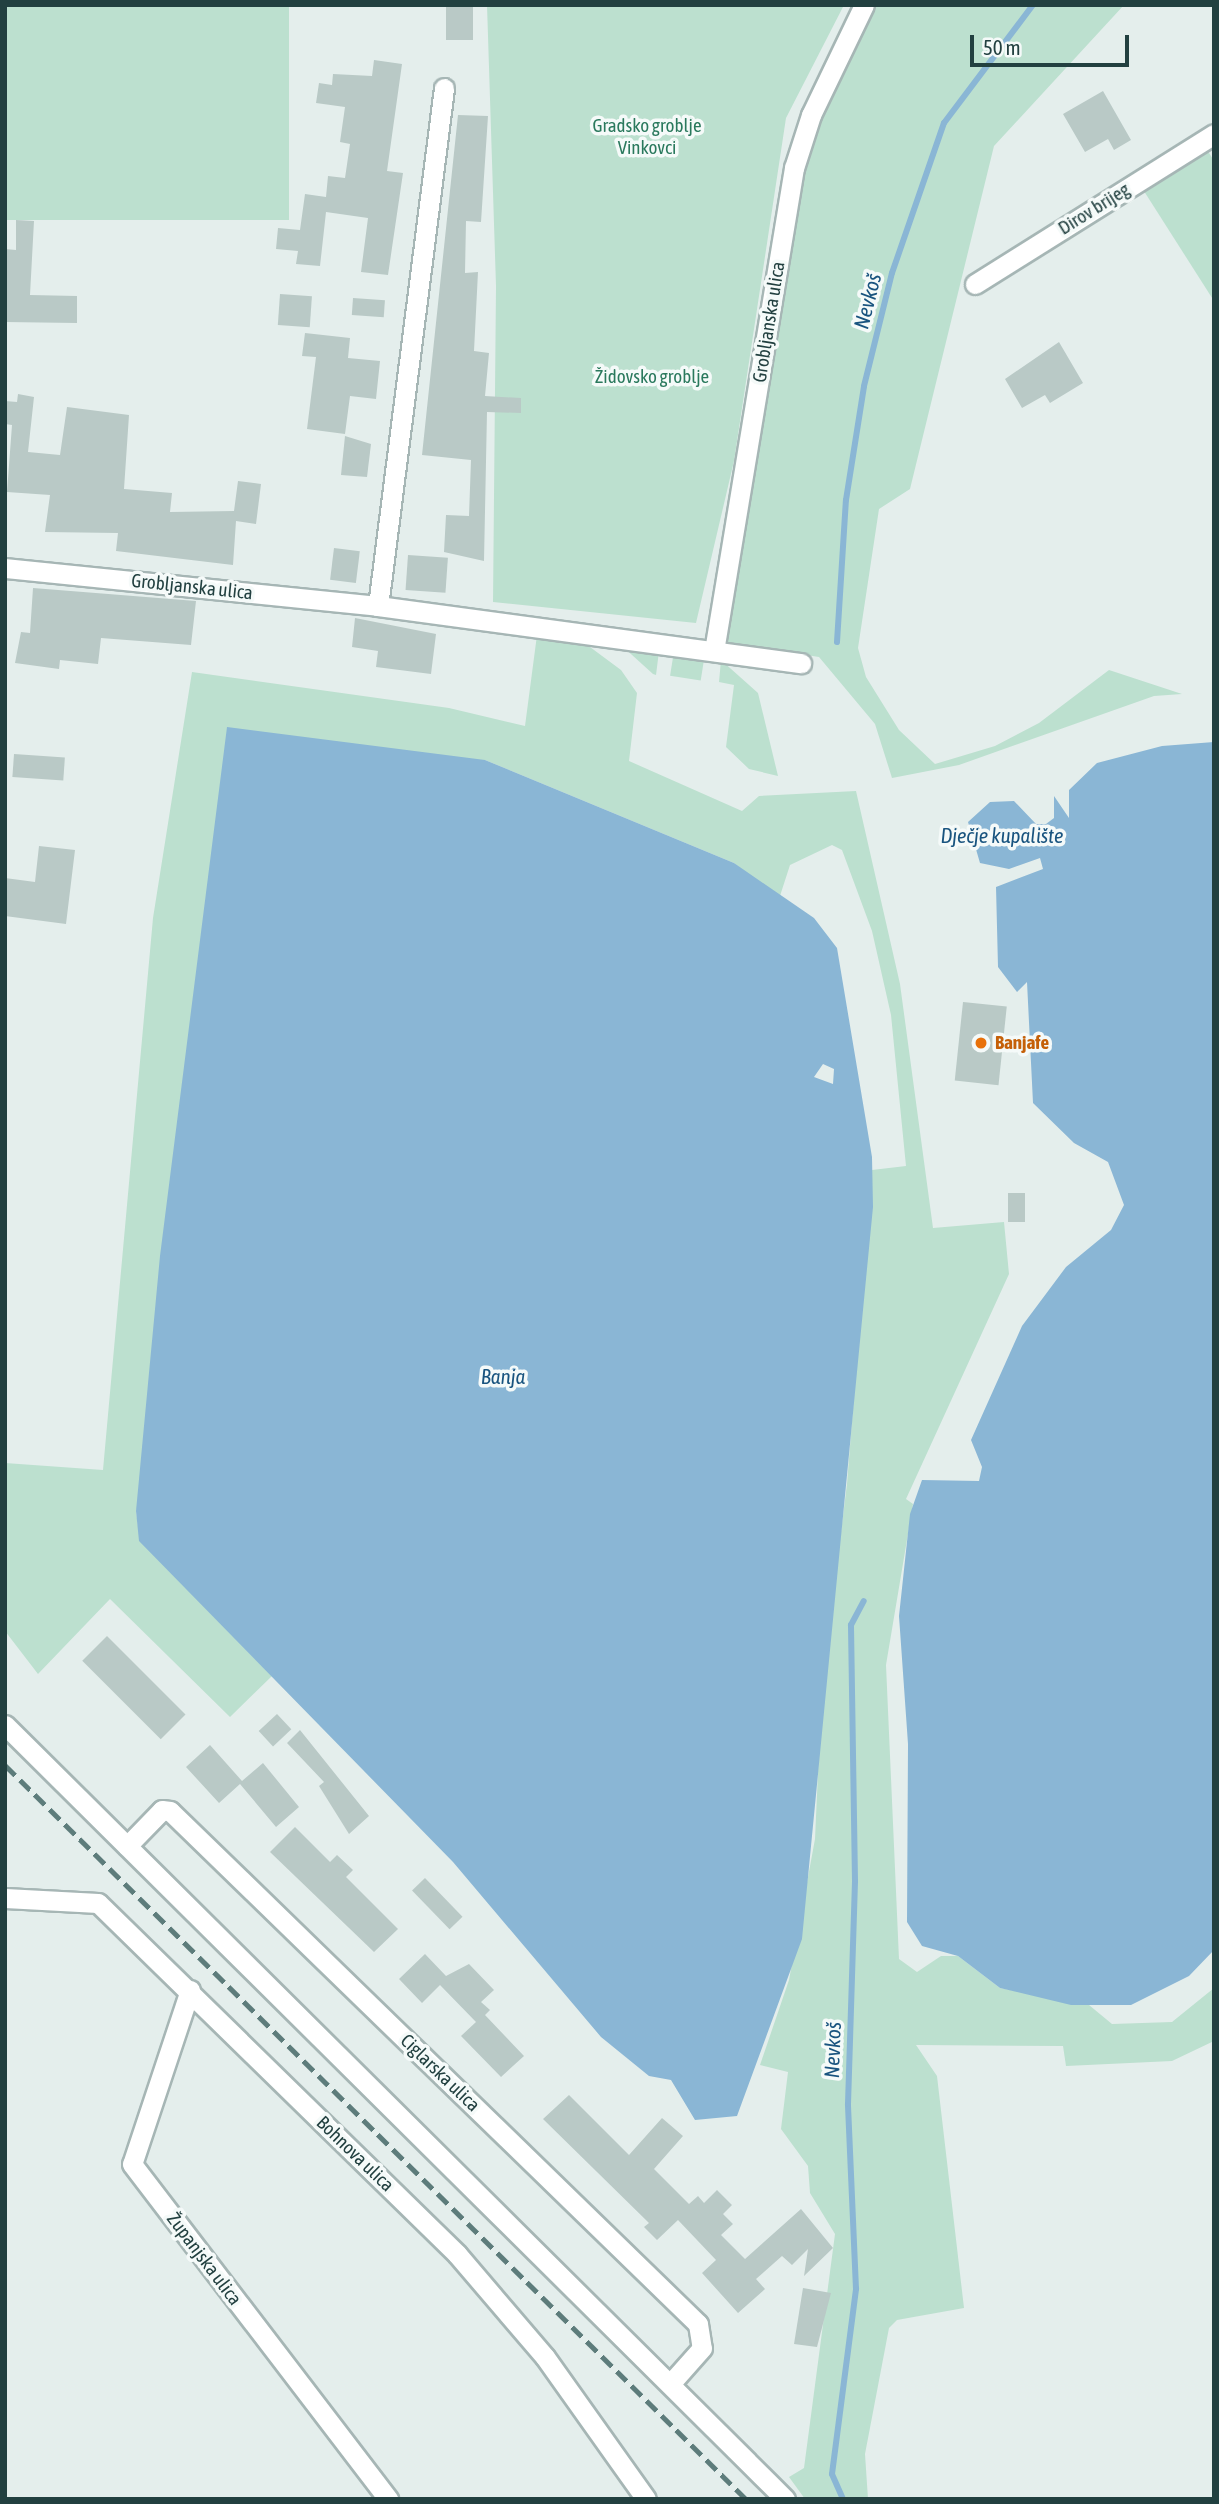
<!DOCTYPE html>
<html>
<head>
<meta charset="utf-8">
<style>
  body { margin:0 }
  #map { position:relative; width:1219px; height:2504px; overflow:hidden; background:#e4eeec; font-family:"Asap Condensed",sans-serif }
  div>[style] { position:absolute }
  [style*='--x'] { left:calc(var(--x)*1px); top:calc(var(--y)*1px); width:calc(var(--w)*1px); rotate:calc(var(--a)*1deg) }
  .green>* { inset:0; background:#bce0cf; transform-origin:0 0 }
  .water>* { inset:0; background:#8ab6d5 }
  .stream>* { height:6px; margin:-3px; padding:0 3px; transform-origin:3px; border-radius:3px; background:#8ab6d5 }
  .building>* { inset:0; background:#b9c9c6; transform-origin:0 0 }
  .roads { filter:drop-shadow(2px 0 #a6b6b5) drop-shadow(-2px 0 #a6b6b5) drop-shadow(0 2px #a6b6b5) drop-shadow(0 -2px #a6b6b5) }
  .street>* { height:19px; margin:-9.5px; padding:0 9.5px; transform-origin:9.5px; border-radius:9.5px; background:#fff }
  .rail>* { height:5px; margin-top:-2.5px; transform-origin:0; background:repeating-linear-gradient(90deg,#5d7c7b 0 14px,transparent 0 21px) }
  .dots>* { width:19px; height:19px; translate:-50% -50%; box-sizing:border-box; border:4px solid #f5faf9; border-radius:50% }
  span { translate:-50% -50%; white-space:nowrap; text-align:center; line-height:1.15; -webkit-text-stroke:7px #f5faf9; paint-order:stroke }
  .park-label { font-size:19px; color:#2a795d }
  .street-label { font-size:19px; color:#224040 }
  .food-label { font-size:19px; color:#c56008; font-weight:700 }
  .left { translate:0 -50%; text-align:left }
  .water-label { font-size:21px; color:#19547f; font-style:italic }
  .frame { position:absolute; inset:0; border:7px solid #224040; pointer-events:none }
  .scale { position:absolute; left:970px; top:35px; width:159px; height:32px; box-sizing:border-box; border:4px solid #224040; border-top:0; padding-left:9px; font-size:21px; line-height:24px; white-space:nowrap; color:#224040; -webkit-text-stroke:5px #f5faf9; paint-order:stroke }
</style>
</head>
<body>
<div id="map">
  <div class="green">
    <i style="left:5px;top:5px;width:284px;height:215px"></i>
    <i style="clip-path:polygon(487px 5px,844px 5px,786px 118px,734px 461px,696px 623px,493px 602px,496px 286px)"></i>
    <i style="clip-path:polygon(871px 5px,1124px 5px,994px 146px,910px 489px,879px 509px,858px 648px,866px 677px,899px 730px,935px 764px,995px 746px,1039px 723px,1109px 670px,1182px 694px,1154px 696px,959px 765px,892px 778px,875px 724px,819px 657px,724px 642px,800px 172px,814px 126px)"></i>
    <i style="clip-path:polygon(1206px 148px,1214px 161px,1214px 301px,1142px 188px)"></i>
    <i style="clip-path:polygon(537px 635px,590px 647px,621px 670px,637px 693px,629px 761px,742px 811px,759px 796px,856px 791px,900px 984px,933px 1228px,1004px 1222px,1009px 1274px,906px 1499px,913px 1504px,886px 1665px,899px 1959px,917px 1972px,941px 1956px,958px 1956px,1000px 1988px,1089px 2005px,1112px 2024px,1172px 2022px,1214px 1988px,1214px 2041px,1172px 2061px,1066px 2066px,1063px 2046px,916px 2045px,937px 2076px,964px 2308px,897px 2320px,889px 2328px,865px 2454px,868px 2499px,805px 2499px,789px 2477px,804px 2468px,835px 2234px,810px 2193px,808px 2166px,781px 2129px,788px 2072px,760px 2065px,789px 1980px,815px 1839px,822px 1683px,847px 1484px,872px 1170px,906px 1166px,891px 1015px,872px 931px,842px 850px,832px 845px,790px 865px,779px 899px,734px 863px,485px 760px,136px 1511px,140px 1541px,272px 1676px,230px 1717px,110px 1599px,38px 1674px,5px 1631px,5px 1463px,103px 1470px,153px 918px,192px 672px,449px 708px,525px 726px)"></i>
    <i style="clip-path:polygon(621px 645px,659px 651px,656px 675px,653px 674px)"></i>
    <i style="left:674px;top:651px;width:31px;height:25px;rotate:9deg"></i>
    <i style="clip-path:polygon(721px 660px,758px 693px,778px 776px,749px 769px,726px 747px,734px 685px,719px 682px)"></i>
  </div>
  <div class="water">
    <i style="clip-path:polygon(evenodd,227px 727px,485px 760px,734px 863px,814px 918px,837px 948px,872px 1157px,873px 1207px,802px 1939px,737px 2116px,695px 2120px,671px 2080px,649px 2076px,601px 2037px,453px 1862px,139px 1541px,136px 1511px,160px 1256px,227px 727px,823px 1064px,834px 1069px,833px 1084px,814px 1077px,823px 1064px)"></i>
    <i style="clip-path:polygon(1214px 742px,1214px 1950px,1189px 1976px,1131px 2005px,1071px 2005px,1000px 1988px,958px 1956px,922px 1946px,907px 1922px,908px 1744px,899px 1616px,910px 1514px,922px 1480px,979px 1481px,982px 1467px,971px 1440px,1022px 1326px,1066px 1267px,1111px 1230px,1124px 1205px,1108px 1162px,1074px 1143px,1033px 1103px,1027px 982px,1017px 992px,998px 967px,996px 887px,1043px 869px,1040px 858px,1009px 869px,980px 863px,968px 822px,990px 802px,1014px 801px,1036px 824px,1046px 824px,1054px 818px,1054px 796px,1069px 818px,1069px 790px,1097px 763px,1162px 746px)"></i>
  </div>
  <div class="stream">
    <i style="--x:837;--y:642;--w:142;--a:-86.4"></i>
    <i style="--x:846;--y:500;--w:115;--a:-81"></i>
    <i style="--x:864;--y:386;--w:116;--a:-76.1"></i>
    <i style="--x:892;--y:273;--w:159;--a:-70.9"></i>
    <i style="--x:944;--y:123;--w:148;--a:-53"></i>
    <i style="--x:843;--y:2499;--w:27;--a:-114"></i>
    <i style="--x:832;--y:2474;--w:187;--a:-82.6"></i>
    <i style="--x:856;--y:2289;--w:185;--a:-92.5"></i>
    <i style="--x:848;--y:2104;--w:223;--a:-88.2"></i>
    <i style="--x:855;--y:1881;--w:256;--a:-90.9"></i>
    <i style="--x:851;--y:1625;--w:27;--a:-62"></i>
  </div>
  <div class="building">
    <i style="left:446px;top:5px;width:27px;height:35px"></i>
    <i style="clip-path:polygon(374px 60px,402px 64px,387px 171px,403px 173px,388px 275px,361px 272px,368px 218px,326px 212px,320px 266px,296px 264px,298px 251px,276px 249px,278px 228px,300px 230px,305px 194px,326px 197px,328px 176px,345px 178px,350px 144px,340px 142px,345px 107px,316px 103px,319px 83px,332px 85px,333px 74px,372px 76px)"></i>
    <i style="clip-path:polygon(1103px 91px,1131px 140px,1114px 150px,1108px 139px,1085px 152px,1063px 114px)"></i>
    <i style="clip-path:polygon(458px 115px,488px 116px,481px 222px,466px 221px,465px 273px,478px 272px,474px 351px,489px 353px,485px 396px,521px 398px,521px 413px,487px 412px,484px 561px,444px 552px,446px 515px,469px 516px,471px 460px,422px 455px)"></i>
    <i style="clip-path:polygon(16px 220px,34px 221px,30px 295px,77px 296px,77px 323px,5px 322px,5px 249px,16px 250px)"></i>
    <i style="left:280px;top:294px;width:32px;height:31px;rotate:4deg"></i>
    <i style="left:353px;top:298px;width:32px;height:17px;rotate:4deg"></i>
    <i style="clip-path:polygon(305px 333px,350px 338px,348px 358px,380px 361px,376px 399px,350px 396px,345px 434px,307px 429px,316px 357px,302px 356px)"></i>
    <i style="clip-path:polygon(1059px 342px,1083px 383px,1050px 403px,1045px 395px,1022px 408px,1005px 379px)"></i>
    <i style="clip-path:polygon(18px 394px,34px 397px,28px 452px,60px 455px,67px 407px,129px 415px,124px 489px,172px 493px,170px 512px,234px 511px,238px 481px,261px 484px,256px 524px,236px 521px,233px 565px,116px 551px,118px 533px,45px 532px,50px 495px,7px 492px,12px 425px,5px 424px,5px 401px,17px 402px)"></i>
    <i style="clip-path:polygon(345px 436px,371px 444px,367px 477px,341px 475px)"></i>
    <i style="left:334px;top:548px;width:26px;height:32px;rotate:7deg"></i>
    <i style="left:408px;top:555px;width:40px;height:35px;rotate:4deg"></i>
    <i style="clip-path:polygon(33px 588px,196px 601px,191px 645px,101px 638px,98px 664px,60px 660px,59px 669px,15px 663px,21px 632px,30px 633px)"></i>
    <i style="clip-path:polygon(355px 618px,436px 634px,431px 674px,376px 667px,378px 651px,352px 647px)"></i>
    <i style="left:14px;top:754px;width:51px;height:23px;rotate:4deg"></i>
    <i style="clip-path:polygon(39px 846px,75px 850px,66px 924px,5px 916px,5px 878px,35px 882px)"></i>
    <i style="left:963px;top:1002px;width:44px;height:79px;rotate:6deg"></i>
    <i style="left:1008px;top:1193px;width:17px;height:29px"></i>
    <i style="left:107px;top:1636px;width:111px;height:35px;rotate:45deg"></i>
    <i style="left:277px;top:1714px;width:21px;height:25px;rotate:47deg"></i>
    <i style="clip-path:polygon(300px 1730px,369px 1816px,349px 1834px,319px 1786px,324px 1782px,287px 1743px)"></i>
    <i style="clip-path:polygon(210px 1745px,242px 1781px,263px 1763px,299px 1807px,276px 1827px,240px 1784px,219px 1803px,186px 1767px)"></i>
    <i style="clip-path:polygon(295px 1827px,330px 1862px,337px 1855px,353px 1870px,346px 1877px,398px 1929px,374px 1952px,270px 1852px)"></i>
    <i style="left:425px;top:1878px;width:54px;height:18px;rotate:46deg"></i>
    <i style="clip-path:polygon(425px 1954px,446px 1976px,469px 1964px,494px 1990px,481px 2002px,490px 2010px,485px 2015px,524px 2056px,501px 2077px,461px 2036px,476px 2022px,440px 1985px,422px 2003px,399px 1979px)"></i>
    <i style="clip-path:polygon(569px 2095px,629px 2155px,662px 2118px,683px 2136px,654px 2169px,689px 2204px,698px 2196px,704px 2203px,717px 2190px,732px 2205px,723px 2214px,733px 2224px,721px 2235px,745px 2259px,801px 2209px,833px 2248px,804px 2276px,808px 2249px,792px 2265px,782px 2256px,756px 2279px,765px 2289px,738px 2313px,702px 2273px,716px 2260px,678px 2220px,657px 2240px,644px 2227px,649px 2223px,543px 2119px)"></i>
    <i style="clip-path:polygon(803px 2288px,831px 2293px,817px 2347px,794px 2344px)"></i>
  </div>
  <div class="roads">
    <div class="street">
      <i style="--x:975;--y:284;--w:282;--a:-32.1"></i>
      <i style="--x:5;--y:568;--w:375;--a:5.8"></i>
      <i style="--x:378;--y:606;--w:427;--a:7.7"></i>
      <i style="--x:378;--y:606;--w:522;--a:-82.74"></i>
      <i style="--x:714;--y:651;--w:490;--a:-80.6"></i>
      <i style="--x:794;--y:168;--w:56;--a:-72.2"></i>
      <i style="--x:811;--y:115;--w:122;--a:-64.3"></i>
      <i style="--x:5;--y:1725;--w:1099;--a:44.78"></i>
      <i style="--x:127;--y:1846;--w:50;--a:-45.8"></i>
      <i style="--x:162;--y:1810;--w:8;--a:7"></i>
      <i style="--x:170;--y:1811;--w:736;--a:44.17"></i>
      <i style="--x:698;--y:2324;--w:24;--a:81"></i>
      <i style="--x:702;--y:2348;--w:48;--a:131.6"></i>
      <i style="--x:5;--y:1898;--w:93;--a:3.1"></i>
      <i style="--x:98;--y:1903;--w:502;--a:44.35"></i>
      <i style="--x:457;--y:2254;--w:135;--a:49.5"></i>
      <i style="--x:545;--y:2357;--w:174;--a:54.6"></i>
      <i style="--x:190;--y:1990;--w:183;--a:108.4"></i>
      <i style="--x:132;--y:2164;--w:422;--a:52.6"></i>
    </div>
  </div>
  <div class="rail">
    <i style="--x:5;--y:1765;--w:1043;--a:44.73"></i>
  </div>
  <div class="dots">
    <i style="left:981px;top:1043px;background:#e8710a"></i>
  </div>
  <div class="park-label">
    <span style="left:647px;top:137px">Gradsko groblje<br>Vinkovci</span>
    <span style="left:652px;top:377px">Židovsko groblje</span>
  </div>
  <div class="street-label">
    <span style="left:1094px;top:209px;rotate:-32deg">Dirov brijeg</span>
    <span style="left:769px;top:322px;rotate:-81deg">Grobljanska ulica</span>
    <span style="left:192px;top:587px;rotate:6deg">Grobljanska ulica</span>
    <span style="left:440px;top:2073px;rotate:44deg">Ciglarska ulica</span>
    <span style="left:355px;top:2154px;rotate:44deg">Bohnova ulica</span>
    <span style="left:204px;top:2259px;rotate:53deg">Županjska ulica</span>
  </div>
  <div class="food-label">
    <span class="left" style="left:995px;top:1043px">Banjafe</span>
  </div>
  <div class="water-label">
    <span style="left:867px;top:301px;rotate:-76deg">Nevkoš</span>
    <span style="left:1002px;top:835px">Dječje kupalište</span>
    <span style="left:503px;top:1376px">Banja</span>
    <span style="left:832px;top:2050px;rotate:-88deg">Nevkoš</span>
  </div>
  <div class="frame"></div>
  <div class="scale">50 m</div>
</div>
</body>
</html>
